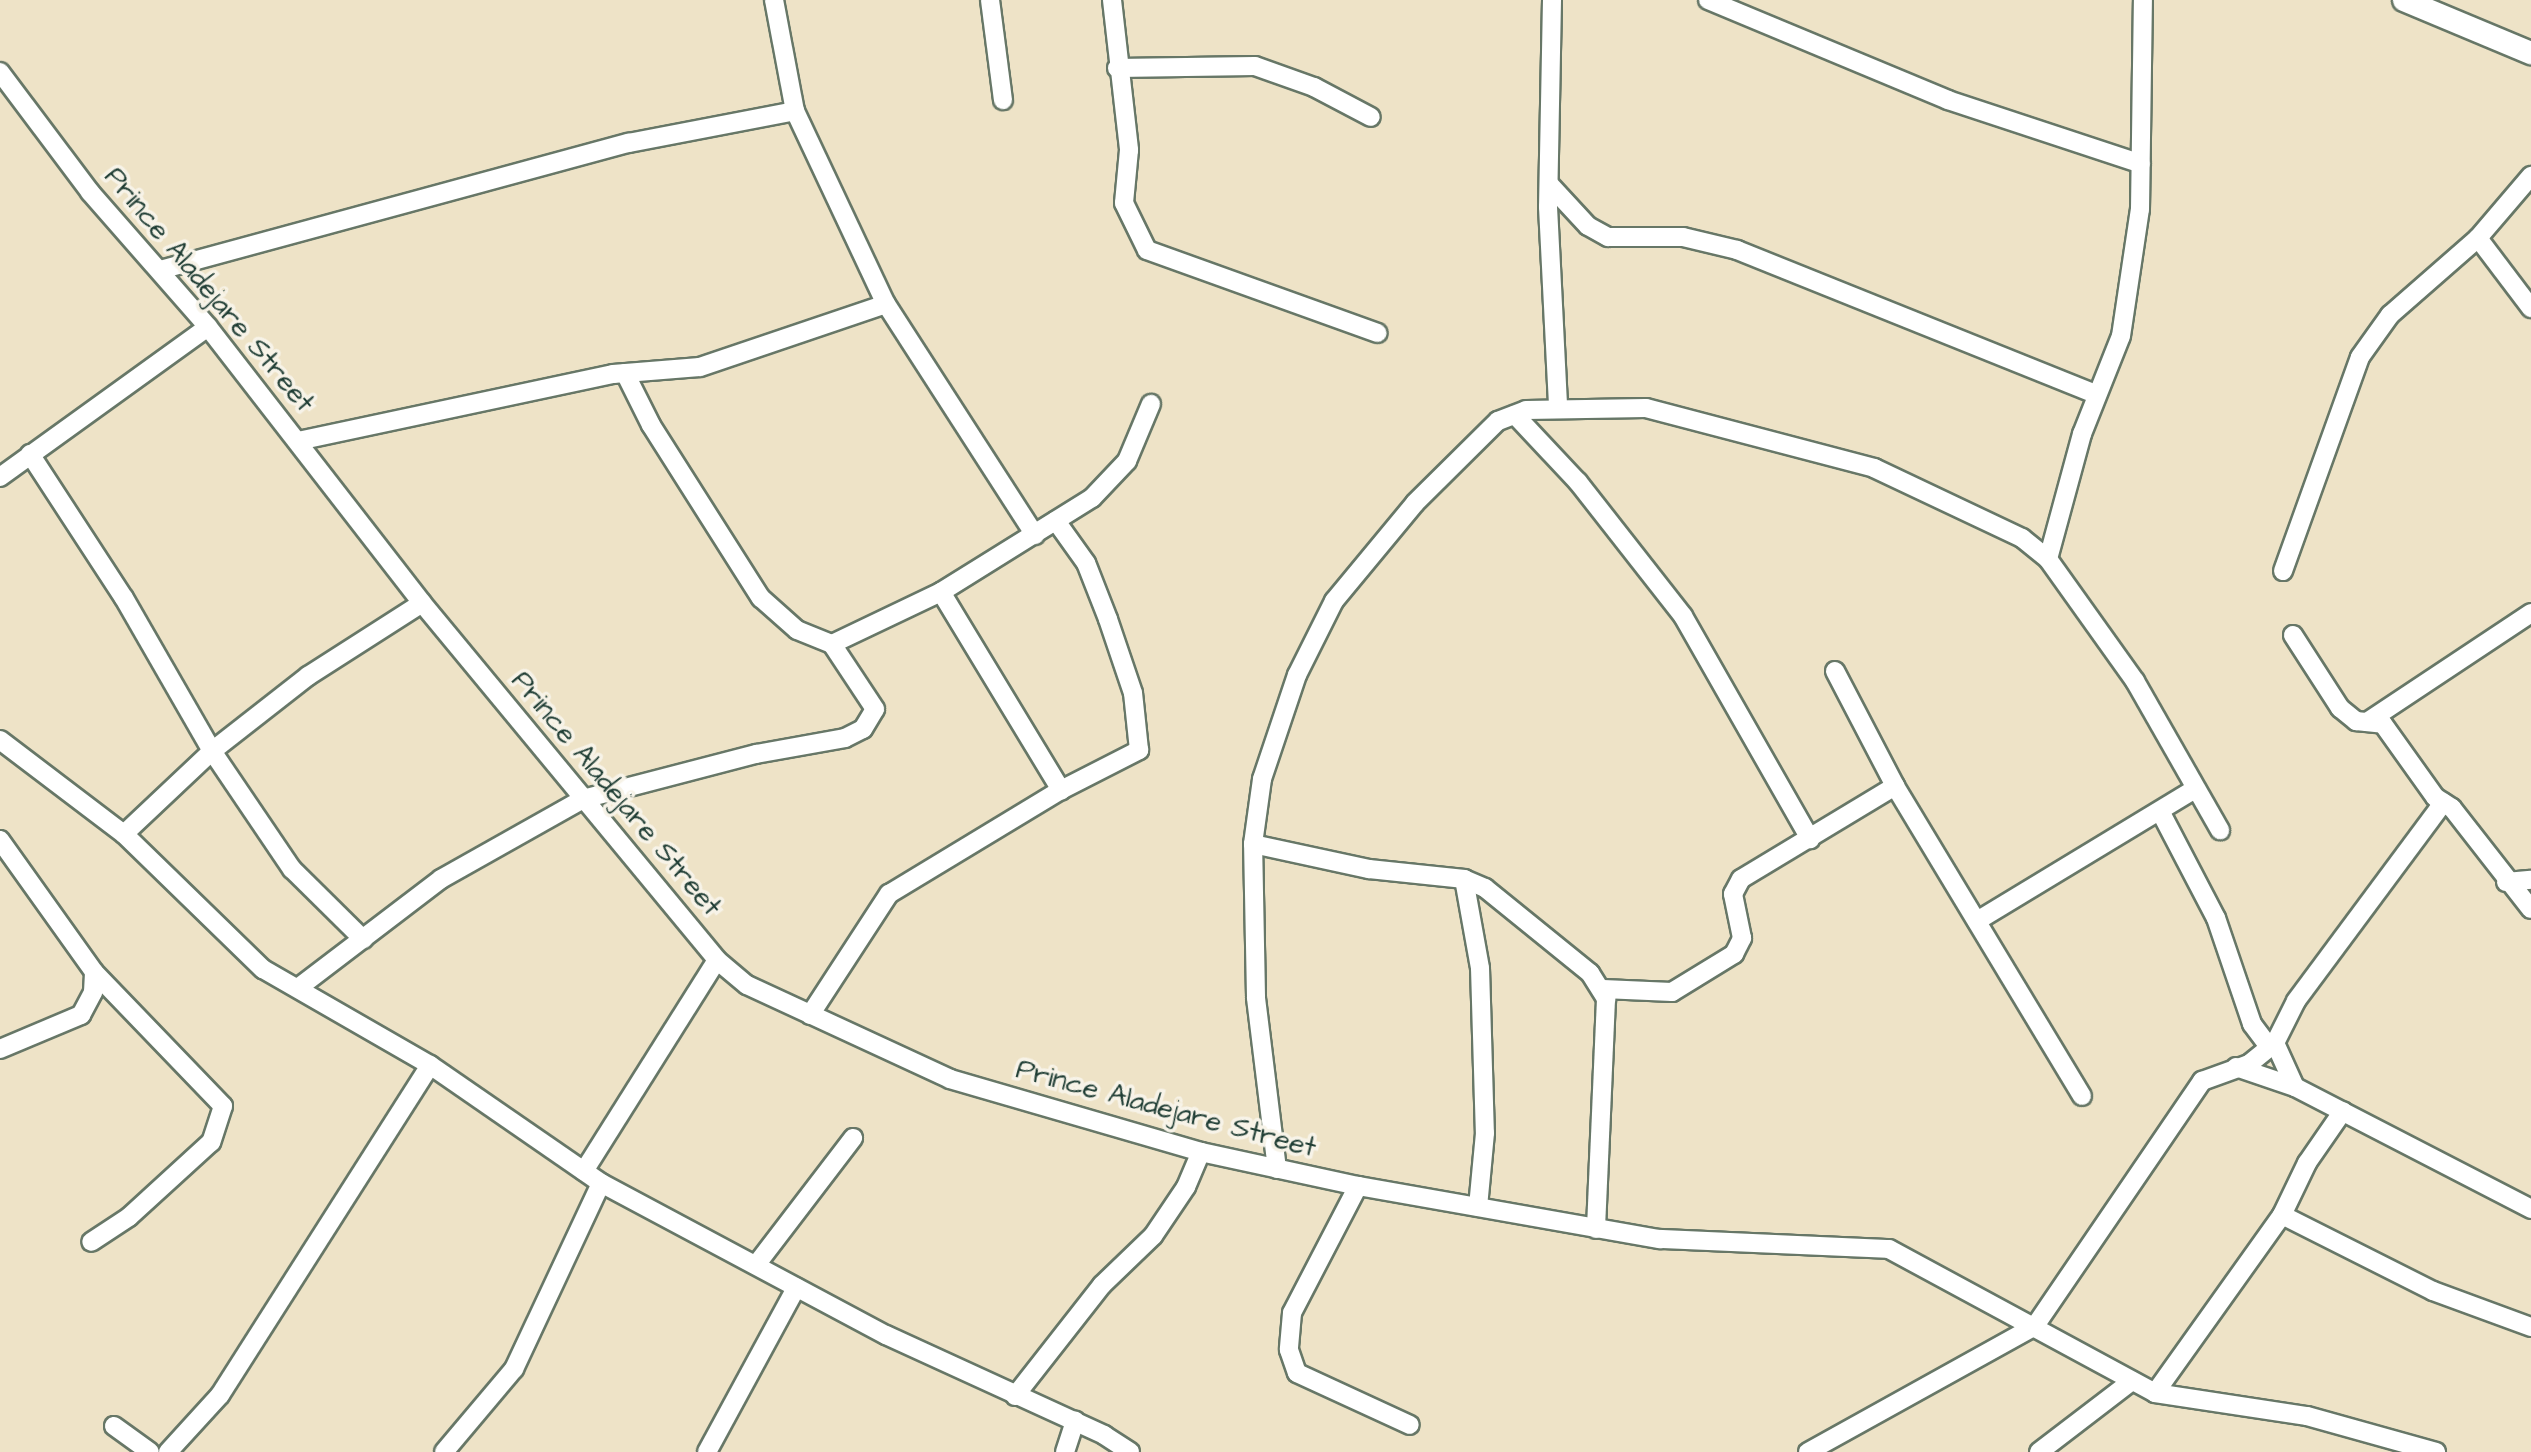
<!DOCTYPE html>
<html>
<head>
<meta charset="utf-8">
<style>
  body { margin:0 }
  #map { position:relative; width:2531px; height:1452px; overflow:hidden; background:#eee3c7; font-family:"Architects Daughter",sans-serif }
  div>[style] { position:absolute }
  [style*='--x'] { left:calc(var(--x)*1px); top:calc(var(--y)*1px); width:calc(var(--w)*1px); rotate:calc(var(--a)*1deg) }
  .roads { filter:drop-shadow(2px 0 #677767) drop-shadow(-2px 0 #677767) drop-shadow(0 2px #677767) drop-shadow(0 -2px #677767) }
  .minor>* { height:18px; margin:-9px; padding:0 9px; transform-origin:9px; border-radius:9px; background:#fff }
  .tertiary>* { height:22px; margin:-11px; padding:0 11px; transform-origin:11px; border-radius:11px; background:#fff }
  span { translate:-50% -50%; white-space:nowrap; text-align:center; line-height:1.15; -webkit-text-stroke:7px #f7f3e8; paint-order:stroke }
  .street-label { font-size:28px; color:#1f3d34 }
</style>
</head>
<body>
<div id="map">
  <div class="roads">
    <div class="minor">
      <i style="--x:774;--y:0;--w:113;--a:79.3"></i>
      <i style="--x:795;--y:111;--w:213;--a:64.8"></i>
      <i style="--x:886;--y:304;--w:275;--a:57.2"></i>
      <i style="--x:990;--y:0;--w:101;--a:82.6"></i>
      <i style="--x:1112;--y:0;--w:151;--a:83.5"></i>
      <i style="--x:1129;--y:150;--w:53;--a:95.4"></i>
      <i style="--x:1124;--y:203;--w:52;--a:63.9"></i>
      <i style="--x:1147;--y:250;--w:245;--a:19.8"></i>
      <i style="--x:1552;--y:0;--w:207;--a:91.1"></i>
      <i style="--x:1548;--y:207;--w:200;--a:87.1"></i>
      <i style="--x:1708;--y:0;--w:260;--a:22.6"></i>
      <i style="--x:1948;--y:100;--w:203;--a:18.3"></i>
      <i style="--x:1117;--y:68;--w:138;--a:-0.8"></i>
      <i style="--x:1255;--y:66;--w:63;--a:19.6"></i>
      <i style="--x:1314;--y:87;--w:64;--a:27.8"></i>
      <i style="--x:0;--y:72;--w:150;--a:53.1"></i>
      <i style="--x:90;--y:192;--w:179;--a:48.8"></i>
      <i style="--x:208;--y:327;--w:349;--a:52.2"></i>
      <i style="--x:422;--y:603;--w:463;--a:50.4"></i>
      <i style="--x:717;--y:960;--w:39;--a:40"></i>
      <i style="--x:747;--y:985;--w:224;--a:24.8"></i>
      <i style="--x:950;--y:1079;--w:261;--a:16.2"></i>
      <i style="--x:1201;--y:1152;--w:161;--a:12.2"></i>
      <i style="--x:1358;--y:1186;--w:307;--a:10"></i>
      <i style="--x:1660;--y:1239;--w:229;--a:2.5"></i>
      <i style="--x:1889;--y:1249;--w:302;--a:28.4"></i>
      <i style="--x:2155;--y:1393;--w:154;--a:8.6"></i>
      <i style="--x:2307;--y:1416;--w:134;--a:15.6"></i>
      <i style="--x:1549;--y:184;--w:57;--a:47.1"></i>
      <i style="--x:1588;--y:226;--w:23;--a:29"></i>
      <i style="--x:1608;--y:237;--w:75;--a:0"></i>
      <i style="--x:1683;--y:237;--w:56;--a:13.5"></i>
      <i style="--x:1737;--y:250;--w:387;--a:21.9"></i>
      <i style="--x:2478;--y:238;--w:88;--a:52.9"></i>
      <i style="--x:160;--y:270;--w:486;--a:-15.2"></i>
      <i style="--x:629;--y:143;--w:169;--a:-10.9"></i>
      <i style="--x:625;--y:373;--w:58;--a:63.4"></i>
      <i style="--x:651;--y:425;--w:205;--a:57.6"></i>
      <i style="--x:761;--y:598;--w:48;--a:41.6"></i>
      <i style="--x:797;--y:630;--w:38;--a:22"></i>
      <i style="--x:832;--y:644;--w:121;--a:-25.5"></i>
      <i style="--x:941;--y:592;--w:178;--a:-31.9"></i>
      <i style="--x:1092;--y:498;--w:51;--a:-46.6"></i>
      <i style="--x:1127;--y:461;--w:62;--a:-67.2"></i>
      <i style="--x:1515;--y:415;--w:92;--a:46.8"></i>
      <i style="--x:1578;--y:482;--w:170;--a:51.9"></i>
      <i style="--x:1683;--y:616;--w:257;--a:60.3"></i>
      <i style="--x:298;--y:441;--w:322;--a:-12"></i>
      <i style="--x:613;--y:374;--w:87;--a:-4.6"></i>
      <i style="--x:700;--y:367;--w:196;--a:-18.7"></i>
      <i style="--x:30;--y:454;--w:172;--a:56.9"></i>
      <i style="--x:124;--y:598;--w:177;--a:60.1"></i>
      <i style="--x:212;--y:751;--w:143;--a:55.9"></i>
      <i style="--x:292;--y:869;--w:100;--a:44.6"></i>
      <i style="--x:0;--y:477;--w:256;--a:-35.8"></i>
      <i style="--x:2048;--y:559;--w:130;--a:-74.8"></i>
      <i style="--x:2082;--y:434;--w:105;--a:-68.3"></i>
      <i style="--x:2121;--y:336;--w:128;--a:-81.5"></i>
      <i style="--x:2140;--y:209;--w:209;--a:-89.2"></i>
      <i style="--x:2283;--y:571;--w:227;--a:-70.2"></i>
      <i style="--x:2360;--y:357;--w:52;--a:-54.5"></i>
      <i style="--x:2390;--y:315;--w:117;--a:-41.2"></i>
      <i style="--x:2478;--y:238;--w:82;--a:-49.5"></i>
      <i style="--x:941;--y:592;--w:232;--a:58.8"></i>
      <i style="--x:2293;--y:635;--w:87;--a:57.2"></i>
      <i style="--x:2340;--y:708;--w:21;--a:39"></i>
      <i style="--x:2356;--y:721;--w:27;--a:6"></i>
      <i style="--x:2383;--y:724;--w:90;--a:54.5"></i>
      <i style="--x:2435;--y:797;--w:20;--a:33"></i>
      <i style="--x:2452;--y:808;--w:128;--a:52"></i>
      <i style="--x:1835;--y:671;--w:130;--a:62.4"></i>
      <i style="--x:1895;--y:786;--w:362;--a:58.9"></i>
      <i style="--x:2367;--y:722;--w:197;--a:-33.6"></i>
      <i style="--x:0;--y:740;--w:156;--a:37.2"></i>
      <i style="--x:124;--y:834;--w:194;--a:44.2"></i>
      <i style="--x:263;--y:969;--w:193;--a:29.9"></i>
      <i style="--x:430;--y:1065;--w:208;--a:34.6"></i>
      <i style="--x:601;--y:1183;--w:323;--a:28.1"></i>
      <i style="--x:886;--y:1335;--w:240;--a:24.6"></i>
      <i style="--x:1104;--y:1435;--w:31;--a:33"></i>
      <i style="--x:2160;--y:811;--w:121;--a:62.4"></i>
      <i style="--x:2216;--y:918;--w:112;--a:71.2"></i>
      <i style="--x:2252;--y:1024;--w:30;--a:53"></i>
      <i style="--x:124;--y:834;--w:121;--a:-43.3"></i>
      <i style="--x:212;--y:751;--w:122;--a:-38"></i>
      <i style="--x:308;--y:676;--w:135;--a:-32.6"></i>
      <i style="--x:0;--y:840;--w:162;--a:54.5"></i>
      <i style="--x:94;--y:972;--w:186;--a:46.1"></i>
      <i style="--x:223;--y:1106;--w:38;--a:108"></i>
      <i style="--x:211;--y:1142;--w:111;--a:137.6"></i>
      <i style="--x:129;--y:1217;--w:45;--a:146.7"></i>
      <i style="--x:1253;--y:844;--w:119;--a:12.2"></i>
      <i style="--x:1369;--y:869;--w:96;--a:6"></i>
      <i style="--x:1464;--y:879;--w:23;--a:23"></i>
      <i style="--x:1485;--y:888;--w:135;--a:39"></i>
      <i style="--x:1590;--y:973;--w:31;--a:58"></i>
      <i style="--x:1606;--y:999;--w:230;--a:92.5"></i>
      <i style="--x:1464;--y:879;--w:90;--a:79.8"></i>
      <i style="--x:1480;--y:968;--w:165;--a:88.3"></i>
      <i style="--x:1485;--y:1133;--w:74;--a:95.4"></i>
      <i style="--x:2506;--y:882;--w:25;--a:-5"></i>
      <i style="--x:1977;--y:921;--w:255;--a:-31.2"></i>
      <i style="--x:298;--y:988;--w:180;--a:-37.3"></i>
      <i style="--x:441;--y:879;--w:163;--a:-29.4"></i>
      <i style="--x:583;--y:799;--w:179;--a:-14.6"></i>
      <i style="--x:756;--y:754;--w:90;--a:-10.2"></i>
      <i style="--x:845;--y:738;--w:20;--a:-27"></i>
      <i style="--x:863;--y:729;--w:23;--a:-59"></i>
      <i style="--x:875;--y:709;--w:78;--a:-123.5"></i>
      <i style="--x:1603;--y:989;--w:69;--a:2.5"></i>
      <i style="--x:1672;--y:992;--w:73;--a:-31.5"></i>
      <i style="--x:1734;--y:954;--w:18;--a:-63"></i>
      <i style="--x:1742;--y:938;--w:45;--a:-101.6"></i>
      <i style="--x:1733;--y:894;--w:17;--a:-62"></i>
      <i style="--x:1741;--y:879;--w:180;--a:-31.1"></i>
      <i style="--x:810;--y:1015;--w:145;--a:-56.9"></i>
      <i style="--x:889;--y:894;--w:201;--a:-31.2"></i>
      <i style="--x:1061;--y:790;--w:88;--a:-27.1"></i>
      <i style="--x:1139;--y:750;--w:57;--a:-96"></i>
      <i style="--x:1133;--y:693;--w:78;--a:-108.7"></i>
      <i style="--x:1108;--y:619;--w:60;--a:-111.4"></i>
      <i style="--x:1086;--y:563;--w:52;--a:-125.5"></i>
      <i style="--x:2275;--y:1043;--w:48;--a:65.6"></i>
      <i style="--x:0;--y:1049;--w:88;--a:-22.8"></i>
      <i style="--x:81;--y:1015;--w:26;--a:-62"></i>
      <i style="--x:93;--y:992;--w:20;--a:-87"></i>
      <i style="--x:2236;--y:1067;--w:62;--a:18.7"></i>
      <i style="--x:2295;--y:1087;--w:266;--a:27.3"></i>
      <i style="--x:1277;--y:1169;--w:173;--a:-97"></i>
      <i style="--x:1256;--y:997;--w:153;--a:-91.1"></i>
      <i style="--x:1253;--y:844;--w:66;--a:-82.1"></i>
      <i style="--x:1262;--y:779;--w:110;--a:-71.4"></i>
      <i style="--x:1297;--y:675;--w:83;--a:-63.4"></i>
      <i style="--x:1334;--y:601;--w:127;--a:-50.4"></i>
      <i style="--x:1415;--y:503;--w:117;--a:-44.7"></i>
      <i style="--x:1498;--y:421;--w:30;--a:-21"></i>
      <i style="--x:1526;--y:410;--w:120;--a:-1"></i>
      <i style="--x:1646;--y:408;--w:236;--a:14.7"></i>
      <i style="--x:1874;--y:468;--w:164;--a:25.3"></i>
      <i style="--x:2022;--y:538;--w:33;--a:39"></i>
      <i style="--x:2048;--y:559;--w:150;--a:54.5"></i>
      <i style="--x:2135;--y:681;--w:172;--a:60.3"></i>
      <i style="--x:584;--y:1171;--w:249;--a:-57.8"></i>
      <i style="--x:1358;--y:1186;--w:143;--a:117.5"></i>
      <i style="--x:1292;--y:1313;--w:37;--a:95"></i>
      <i style="--x:1289;--y:1350;--w:24;--a:71"></i>
      <i style="--x:1297;--y:1373;--w:124;--a:24.7"></i>
      <i style="--x:2282;--y:1215;--w:169;--a:26.7"></i>
      <i style="--x:2433;--y:1291;--w:104;--a:20.2"></i>
      <i style="--x:756;--y:1265;--w:160;--a:-52.6"></i>
      <i style="--x:2155;--y:1393;--w:219;--a:-54.5"></i>
      <i style="--x:2282;--y:1215;--w:58;--a:-64.3"></i>
      <i style="--x:2307;--y:1163;--w:63;--a:-55.3"></i>
      <i style="--x:1015;--y:1396;--w:141;--a:-51.9"></i>
      <i style="--x:1102;--y:1285;--w:71;--a:-43.9"></i>
      <i style="--x:1153;--y:1236;--w:59;--a:-56"></i>
      <i style="--x:1186;--y:1187;--w:38;--a:-67"></i>
      <i style="--x:114;--y:1426;--w:44;--a:35.8"></i>
      <i style="--x:168;--y:1452;--w:77;--a:-47.6"></i>
      <i style="--x:220;--y:1395;--w:391;--a:-57.5"></i>
      <i style="--x:444;--y:1452;--w:109;--a:-49.9"></i>
      <i style="--x:514;--y:1369;--w:205;--a:-64.9"></i>
      <i style="--x:707;--y:1452;--w:187;--a:-61.5"></i>
      <i style="--x:1065;--y:1452;--w:33;--a:-72"></i>
      <i style="--x:1808;--y:1452;--w:260;--a:-29"></i>
      <i style="--x:2035;--y:1326;--w:297;--a:-55.7"></i>
      <i style="--x:2202;--y:1081;--w:50;--a:-19.9"></i>
      <i style="--x:2249;--y:1064;--w:33;--a:-39"></i>
      <i style="--x:2275;--y:1043;--w:47;--a:-63.4"></i>
      <i style="--x:2296;--y:1001;--w:247;--a:-53.4"></i>
      <i style="--x:2039;--y:1452;--w:117;--a:-37.4"></i>
    </div>
    <div class="tertiary">
      <i style="--x:2404;--y:0;--w:138;--a:22.7"></i>
    </div>
  </div>
  <div class="street-label">
    <span style="left:209px;top:290px;rotate:50deg">Prince Aladejare Street</span>
    <span style="left:616px;top:794px;rotate:50deg">Prince Aladejare Street</span>
    <span style="left:1166px;top:1109px;rotate:15deg">Prince Aladejare Street</span>
  </div>
</div>
</body>
</html>
